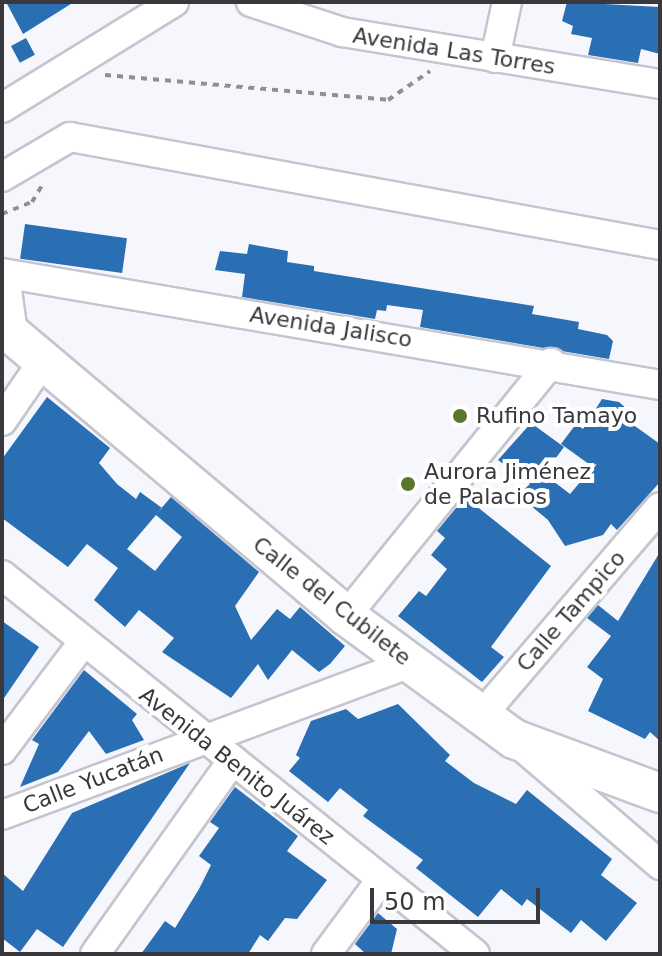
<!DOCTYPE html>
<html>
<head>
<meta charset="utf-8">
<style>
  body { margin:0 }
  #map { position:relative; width:662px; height:956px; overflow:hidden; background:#f6f7fd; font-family:"DejaVu Sans",sans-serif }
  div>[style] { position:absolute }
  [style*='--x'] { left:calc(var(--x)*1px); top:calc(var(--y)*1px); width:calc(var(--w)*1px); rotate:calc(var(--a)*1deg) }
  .building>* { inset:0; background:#2a6fb4; transform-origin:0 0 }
  .path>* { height:4px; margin-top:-2px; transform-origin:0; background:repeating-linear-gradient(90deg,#8f8f94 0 6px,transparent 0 12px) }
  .roads { filter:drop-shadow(2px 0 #c4c5cf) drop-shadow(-2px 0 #c4c5cf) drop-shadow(0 2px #c4c5cf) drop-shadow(0 -2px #c4c5cf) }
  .street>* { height:28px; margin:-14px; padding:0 14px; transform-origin:14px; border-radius:14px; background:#fff }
  .secondary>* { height:38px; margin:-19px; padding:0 19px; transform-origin:19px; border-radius:19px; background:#fff }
  .dots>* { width:22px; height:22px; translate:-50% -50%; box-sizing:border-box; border:4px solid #fff; border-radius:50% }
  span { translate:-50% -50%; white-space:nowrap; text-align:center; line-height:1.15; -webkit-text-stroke:8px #fff; paint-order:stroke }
  .street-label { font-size:22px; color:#39393d }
  .poi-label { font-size:22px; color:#39393d }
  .left { translate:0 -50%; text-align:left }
  .frame { position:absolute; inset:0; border:4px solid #39393d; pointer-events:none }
  .scale { position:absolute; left:370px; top:888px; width:170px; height:36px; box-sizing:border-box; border:4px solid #39393d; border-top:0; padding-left:10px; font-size:24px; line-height:28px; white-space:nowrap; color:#39393d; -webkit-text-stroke:6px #fff; paint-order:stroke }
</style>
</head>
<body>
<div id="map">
  <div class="building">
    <i style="clip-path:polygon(6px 2px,74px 2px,23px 34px)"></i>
    <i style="clip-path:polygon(567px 2px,660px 7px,660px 54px,641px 49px,638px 63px,588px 55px,592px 38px,571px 34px,573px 26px,562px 21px)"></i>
    <i style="left:26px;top:38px;width:19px;height:17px;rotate:62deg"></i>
    <i style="left:25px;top:224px;width:103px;height:35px;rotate:8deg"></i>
    <i style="clip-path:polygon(249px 244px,288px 251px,287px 262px,314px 266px,314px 271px,534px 306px,532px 314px,579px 322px,578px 329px,607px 335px,613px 341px,609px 359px,420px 327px,423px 310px,387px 305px,386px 311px,377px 310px,375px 319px,242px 297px,245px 274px,215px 270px,220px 251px,247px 254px)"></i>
    <i style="clip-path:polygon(evenodd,47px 397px,110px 448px,99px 463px,117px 484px,136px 499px,140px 492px,162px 508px,158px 512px,171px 497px,259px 572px,235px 606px,251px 640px,277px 609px,290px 619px,300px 607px,345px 646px,330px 664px,319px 672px,292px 650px,268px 680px,258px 664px,231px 698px,162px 652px,174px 638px,139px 610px,125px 627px,94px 600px,118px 568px,87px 544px,68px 567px,2px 518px,2px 459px,47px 397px,156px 515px,182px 537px,155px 571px,127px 549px,156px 515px)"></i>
    <i style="clip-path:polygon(602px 399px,619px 402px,628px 410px,625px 419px,660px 444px,660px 482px,617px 530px,611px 524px,603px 535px,565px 546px,548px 520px,518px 495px,530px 484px,498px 460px,531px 423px,564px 447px,544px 474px,570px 494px,593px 467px,561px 444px,576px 424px,583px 429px)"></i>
    <i style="clip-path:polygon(465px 497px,551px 566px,491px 647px,504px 657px,482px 682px,398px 616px,419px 591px,426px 596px,447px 569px,431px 555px,445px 538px,437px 531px)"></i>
    <i style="clip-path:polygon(660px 552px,660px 741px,650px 732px,645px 739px,588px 711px,603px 679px,587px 667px,611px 636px,587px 618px,598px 605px,618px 621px)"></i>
    <i style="clip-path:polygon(2px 621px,39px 647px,2px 701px)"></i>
    <i style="clip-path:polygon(84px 670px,137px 714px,132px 720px,144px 740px,106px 754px,89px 731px,58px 772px,20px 787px,39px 744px,32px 740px)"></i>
    <i style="clip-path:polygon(398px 704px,450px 755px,445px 761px,474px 783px,516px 804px,527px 790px,612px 859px,601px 875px,637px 903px,606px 941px,581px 920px,571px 933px,527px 899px,522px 906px,501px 889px,478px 917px,416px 868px,423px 860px,363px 816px,368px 810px,340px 788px,328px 802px,289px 771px,300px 758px,296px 755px,311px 721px,346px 709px,358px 719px)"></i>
    <i style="clip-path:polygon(190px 763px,63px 947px,37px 929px,20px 952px,2px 938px,2px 873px,23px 891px,72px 813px)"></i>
    <i style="clip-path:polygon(235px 787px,298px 836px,287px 851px,327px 880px,297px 919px,285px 918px,268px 941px,260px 935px,248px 954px,141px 954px,165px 921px,175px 928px,199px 889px,211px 865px,199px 856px,219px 828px,210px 822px)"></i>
    <i style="clip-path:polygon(378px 913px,397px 929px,391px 954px,366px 954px,355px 944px)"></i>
  </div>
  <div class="path">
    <i style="--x:105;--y:75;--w:284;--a:5"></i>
    <i style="--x:388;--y:100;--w:51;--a:-34.6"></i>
    <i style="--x:2;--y:214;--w:32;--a:-22"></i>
    <i style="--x:32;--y:202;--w:21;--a:-59"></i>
  </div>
  <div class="roads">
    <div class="street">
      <i style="--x:251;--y:2;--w:96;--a:18.2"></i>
      <i style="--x:342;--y:32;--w:322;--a:9.3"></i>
      <i style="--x:495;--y:58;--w:57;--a:-77.9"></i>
      <i style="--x:2;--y:108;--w:202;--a:-31.6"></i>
      <i style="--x:2;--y:177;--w:79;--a:-30.5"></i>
      <i style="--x:70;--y:137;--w:600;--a:10.37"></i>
      <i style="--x:2;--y:273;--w:667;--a:9.66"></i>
      <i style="--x:2;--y:421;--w:69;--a:-55.6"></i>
      <i style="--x:2;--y:575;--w:606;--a:38.7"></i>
      <i style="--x:346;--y:616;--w:326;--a:-51"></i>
      <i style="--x:481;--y:716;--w:275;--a:-49.4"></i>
      <i style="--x:2;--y:750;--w:133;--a:-53"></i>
      <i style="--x:526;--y:750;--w:177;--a:40.6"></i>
      <i style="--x:2;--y:815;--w:435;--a:-20.4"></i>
      <i style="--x:95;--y:954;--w:238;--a:-54.6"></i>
      <i style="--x:326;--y:954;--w:92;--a:-53.4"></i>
    </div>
    <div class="secondary">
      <i style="--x:2;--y:290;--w:43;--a:82.1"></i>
      <i style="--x:2;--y:326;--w:450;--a:40.1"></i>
      <i style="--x:346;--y:616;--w:208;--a:36.2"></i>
      <i style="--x:514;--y:739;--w:156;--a:20.3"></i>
    </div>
  </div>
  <div class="dots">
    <i style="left:460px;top:416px;background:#59762b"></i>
    <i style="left:408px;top:484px;background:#59762b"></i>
  </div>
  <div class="street-label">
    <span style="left:454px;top:51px;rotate:9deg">Avenida Las Torres</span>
    <span style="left:331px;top:327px;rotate:9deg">Avenida Jalisco</span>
    <span style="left:332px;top:601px;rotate:38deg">Calle del Cubilete</span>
    <span style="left:571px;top:611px;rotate:-49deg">Calle Tampico</span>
    <span style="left:237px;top:766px;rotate:38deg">Avenida Benito Juárez</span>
    <span style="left:93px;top:780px;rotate:-21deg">Calle Yucatán</span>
  </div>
  <div class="poi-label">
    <span class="left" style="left:476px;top:416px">Rufino Tamayo</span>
    <span class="left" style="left:424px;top:484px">Aurora Jiménez<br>de Palacios</span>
  </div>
  <div class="frame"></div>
  <div class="scale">50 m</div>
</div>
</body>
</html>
